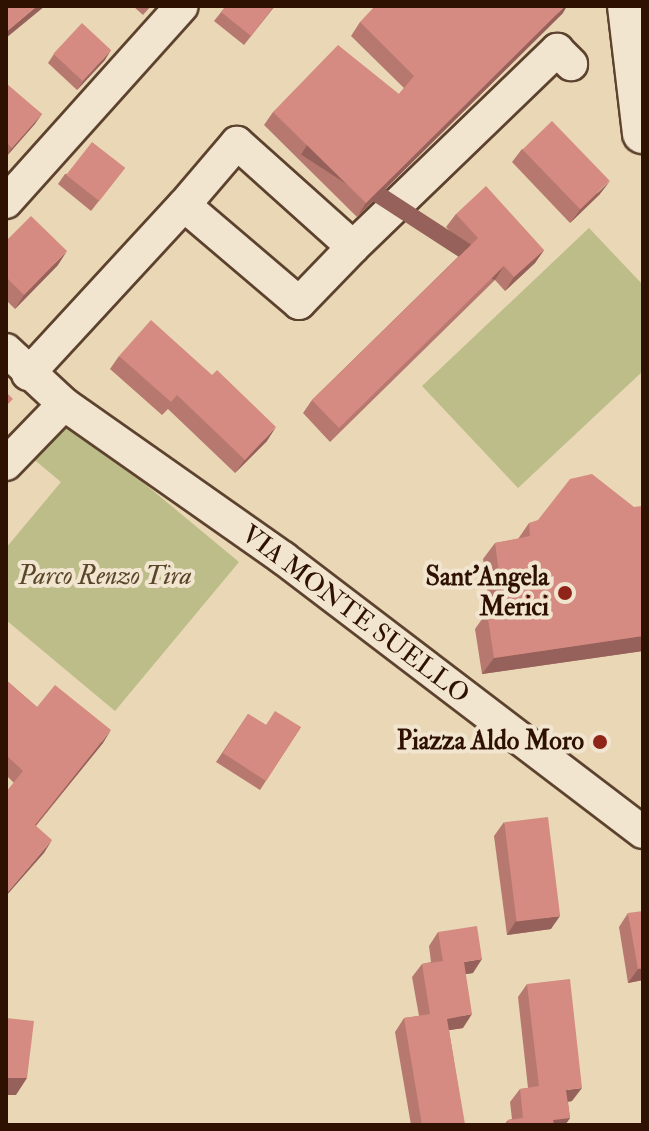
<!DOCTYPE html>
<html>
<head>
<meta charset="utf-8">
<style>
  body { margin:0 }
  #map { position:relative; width:649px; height:1131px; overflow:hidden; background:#e9d7b6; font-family:"IM FELL Double Pica",serif }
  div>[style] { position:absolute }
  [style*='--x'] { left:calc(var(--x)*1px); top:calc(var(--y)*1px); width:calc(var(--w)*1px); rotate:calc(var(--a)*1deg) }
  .green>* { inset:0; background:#bcbd89 }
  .roads { filter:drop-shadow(2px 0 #5d422e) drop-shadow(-2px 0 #5d422e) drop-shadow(0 2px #5d422e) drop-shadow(0 -2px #5d422e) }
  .minor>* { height:32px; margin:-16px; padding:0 16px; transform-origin:16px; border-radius:16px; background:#f1e5d0 }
  .tertiary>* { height:40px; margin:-20px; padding:0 20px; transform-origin:20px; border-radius:20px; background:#f1e5d0 }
  .wall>* { inset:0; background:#b7786f }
  .shaded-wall>* { inset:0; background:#95615a; transform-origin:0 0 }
  .building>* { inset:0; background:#d58b81; transform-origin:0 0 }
  .dots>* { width:22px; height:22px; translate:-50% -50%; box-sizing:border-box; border:4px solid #f1e5d0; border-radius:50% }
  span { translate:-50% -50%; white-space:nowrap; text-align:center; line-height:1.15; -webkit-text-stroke:8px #f1e5d0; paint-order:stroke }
  .park-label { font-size:26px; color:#594529; font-style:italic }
  .poi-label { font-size:26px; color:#2e1100; font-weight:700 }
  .right { translate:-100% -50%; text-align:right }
  .street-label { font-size:26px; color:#2e1100 }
  .frame { position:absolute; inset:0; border:8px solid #2e1100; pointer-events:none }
</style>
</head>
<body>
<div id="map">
  <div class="green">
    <i style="clip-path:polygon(589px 228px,643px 285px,643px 371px,518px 488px,422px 386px)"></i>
    <i style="clip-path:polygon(64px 417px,239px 562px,115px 711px,6px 620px,6px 548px,61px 482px,31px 457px)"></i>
  </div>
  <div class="roads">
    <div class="minor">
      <i style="--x:6;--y:202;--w:263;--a:-48.1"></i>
      <i style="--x:353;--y:247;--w:284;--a:-44"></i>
      <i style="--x:557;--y:50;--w:20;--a:45"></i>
      <i style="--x:6;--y:350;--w:79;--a:43"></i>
      <i style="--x:64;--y:404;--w:268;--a:35.1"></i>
      <i style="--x:283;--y:558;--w:452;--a:37.3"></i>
      <i style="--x:28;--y:374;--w:230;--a:-47.3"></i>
      <i style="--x:184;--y:205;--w:151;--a:40.4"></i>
      <i style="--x:299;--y:303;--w:78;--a:-46"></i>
      <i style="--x:353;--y:247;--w:156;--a:-138.1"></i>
      <i style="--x:237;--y:143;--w:82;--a:130.5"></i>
      <i style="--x:6;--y:464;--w:83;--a:-46"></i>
    </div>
    <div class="tertiary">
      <i style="--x:628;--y:6;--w:128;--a:83.3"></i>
    </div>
  </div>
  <div class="wall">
    <i style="clip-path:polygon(133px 6px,151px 6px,143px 15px)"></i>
    <i style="clip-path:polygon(226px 6px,275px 6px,244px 45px,214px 21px)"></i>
    <i style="clip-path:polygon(563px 13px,357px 217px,264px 125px,273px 112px,399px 94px,404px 88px,351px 36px,360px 22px)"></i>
    <i style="clip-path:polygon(54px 54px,105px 60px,77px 90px,48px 63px)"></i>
    <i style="clip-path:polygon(6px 86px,42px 114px,6px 157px)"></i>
    <i style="clip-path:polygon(522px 149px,600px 194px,570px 223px,512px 162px)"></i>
    <i style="clip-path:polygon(125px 168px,91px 211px,58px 184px,65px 174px)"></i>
    <i style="clip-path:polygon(456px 214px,544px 250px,535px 263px,505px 291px,495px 280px,330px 442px,303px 413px,312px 400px,466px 249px,446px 227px)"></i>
    <i style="clip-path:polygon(6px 241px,58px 265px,15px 309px,6px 300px)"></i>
    <i style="clip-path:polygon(119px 356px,267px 441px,235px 473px,168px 409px,162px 415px,110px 369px)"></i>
    <i style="clip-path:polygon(634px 507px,643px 509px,643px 651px,482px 674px,475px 629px,487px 612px,490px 612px,483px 559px,495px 543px,518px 539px,529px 523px)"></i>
    <i style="clip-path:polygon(6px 680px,37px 707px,103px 743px,36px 826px,44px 853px,14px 783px,6px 775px)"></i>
    <i style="clip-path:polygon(248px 714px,266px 725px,301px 727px,260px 790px,216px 762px)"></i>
    <i style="clip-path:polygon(504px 822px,551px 929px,507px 935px,494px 836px)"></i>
    <i style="clip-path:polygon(628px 913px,643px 980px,628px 983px,619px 927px)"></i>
    <i style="clip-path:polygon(438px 932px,473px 973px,466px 974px,463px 1028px,449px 1030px,464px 1125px,411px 1125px,395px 1032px,404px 1018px,419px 1016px,412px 977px,422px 964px,431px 962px,429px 946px)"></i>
    <i style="clip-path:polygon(527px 984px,572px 1101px,568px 1102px,570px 1118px,565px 1125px,504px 1125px,508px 1120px,512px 1119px,510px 1102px,520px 1089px,528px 1088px,518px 997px)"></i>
  </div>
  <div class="shaded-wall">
    <i style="clip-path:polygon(37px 6px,45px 6px,6px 38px,6px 32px)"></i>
    <i style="clip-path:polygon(565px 6px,567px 6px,563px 13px,357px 217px,366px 203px)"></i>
    <i style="clip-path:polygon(111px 50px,105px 60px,77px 90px,84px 80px)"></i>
    <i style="clip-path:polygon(42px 114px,35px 124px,6px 157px,12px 148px)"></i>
    <i style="clip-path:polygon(610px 181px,600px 194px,570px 223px,580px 210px)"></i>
    <i style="clip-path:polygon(544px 250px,535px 263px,505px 291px,514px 277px)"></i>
    <i style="clip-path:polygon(67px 251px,58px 265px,15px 309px,24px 295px)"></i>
    <i style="left:504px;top:266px;width:17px;height:231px;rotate:123deg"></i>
    <i style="clip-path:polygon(276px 427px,267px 441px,235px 473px,245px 460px)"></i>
    <i style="clip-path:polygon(643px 636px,643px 651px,482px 674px,494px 658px)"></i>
    <i style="clip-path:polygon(111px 730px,103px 743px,26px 837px,35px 825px)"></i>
    <i style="clip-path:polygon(52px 840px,44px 853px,6px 896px,6px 894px)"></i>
    <i style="clip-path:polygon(560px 916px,551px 929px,507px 935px,516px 921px)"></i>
    <i style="clip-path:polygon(482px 959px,473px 973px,454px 976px,464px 962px)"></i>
    <i style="clip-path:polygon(643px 968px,643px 980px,628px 983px,638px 969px)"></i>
    <i style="clip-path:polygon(472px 1014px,463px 1028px,438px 1032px,447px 1019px)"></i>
    <i style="clip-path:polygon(6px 1078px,27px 1078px,16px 1095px,6px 1095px)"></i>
    <i style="clip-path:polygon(582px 1088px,572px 1101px,557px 1103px,566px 1090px)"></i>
    <i style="clip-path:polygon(570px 1118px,565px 1125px,550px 1125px,553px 1120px)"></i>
  </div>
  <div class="building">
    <i style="clip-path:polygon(6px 6px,37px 6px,6px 32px)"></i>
    <i style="clip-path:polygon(226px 6px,274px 6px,251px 36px,221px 12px)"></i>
    <i style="clip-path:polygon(375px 6px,565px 6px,366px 203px,273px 112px,338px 45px,399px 94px,414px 76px,360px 22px)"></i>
    <i style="left:82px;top:23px;width:40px;height:42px;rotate:43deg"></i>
    <i style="clip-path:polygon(7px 84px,42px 114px,12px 148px,6px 142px)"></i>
    <i style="left:552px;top:121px;width:83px;height:41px;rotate:46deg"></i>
    <i style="left:92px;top:142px;width:42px;height:42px;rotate:38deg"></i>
    <i style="clip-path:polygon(486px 186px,544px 250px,514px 277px,504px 266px,339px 428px,312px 400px,478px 238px,456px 214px)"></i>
    <i style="clip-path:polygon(31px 216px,67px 251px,24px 295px,6px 277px,6px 241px)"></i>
    <i style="clip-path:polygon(151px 320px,212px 375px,217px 370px,276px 427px,245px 460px,177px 395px,171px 402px,119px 356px)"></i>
    <i style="clip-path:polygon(6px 392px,13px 399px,6px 406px)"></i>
    <i style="clip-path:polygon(592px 474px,634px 507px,642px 506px,643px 636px,494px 658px,487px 612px,504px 611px,495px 543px,530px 536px,529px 523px,538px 520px,570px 479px)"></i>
    <i style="clip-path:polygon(6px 680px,37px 707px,55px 685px,111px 730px,35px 825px,52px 840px,6px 894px,6px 792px,23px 771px,6px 755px)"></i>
    <i style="clip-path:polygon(275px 711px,301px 727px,266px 781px,223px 753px,248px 714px,266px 725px)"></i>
    <i style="left:548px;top:817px;width:100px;height:44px;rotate:83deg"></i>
    <i style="clip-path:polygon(643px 911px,643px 968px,638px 969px,628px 913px)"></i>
    <i style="clip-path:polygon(477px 926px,482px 959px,464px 962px,472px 1014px,447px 1019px,465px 1124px,422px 1125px,404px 1018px,430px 1014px,422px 964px,443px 961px,438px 932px)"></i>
    <i style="clip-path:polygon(570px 979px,582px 1088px,566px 1090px,570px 1118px,553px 1120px,554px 1125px,508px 1125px,508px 1120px,523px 1118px,520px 1089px,539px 1086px,527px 984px)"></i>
    <i style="clip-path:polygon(6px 1018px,34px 1021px,27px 1078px,6px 1078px)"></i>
  </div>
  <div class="dots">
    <i style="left:565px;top:593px;background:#8f2418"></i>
    <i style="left:600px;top:742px;background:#8f2418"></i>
  </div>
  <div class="park-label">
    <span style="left:105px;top:577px">Parco Renzo Tira</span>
  </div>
  <div class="poi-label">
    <span class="right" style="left:549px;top:593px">Sant'Angela<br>Merici</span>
    <span class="right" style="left:584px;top:742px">Piazza Aldo Moro</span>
  </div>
  <div class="street-label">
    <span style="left:355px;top:615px;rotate:37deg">VIA MONTE SUELLO</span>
  </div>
  <div class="frame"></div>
</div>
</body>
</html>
